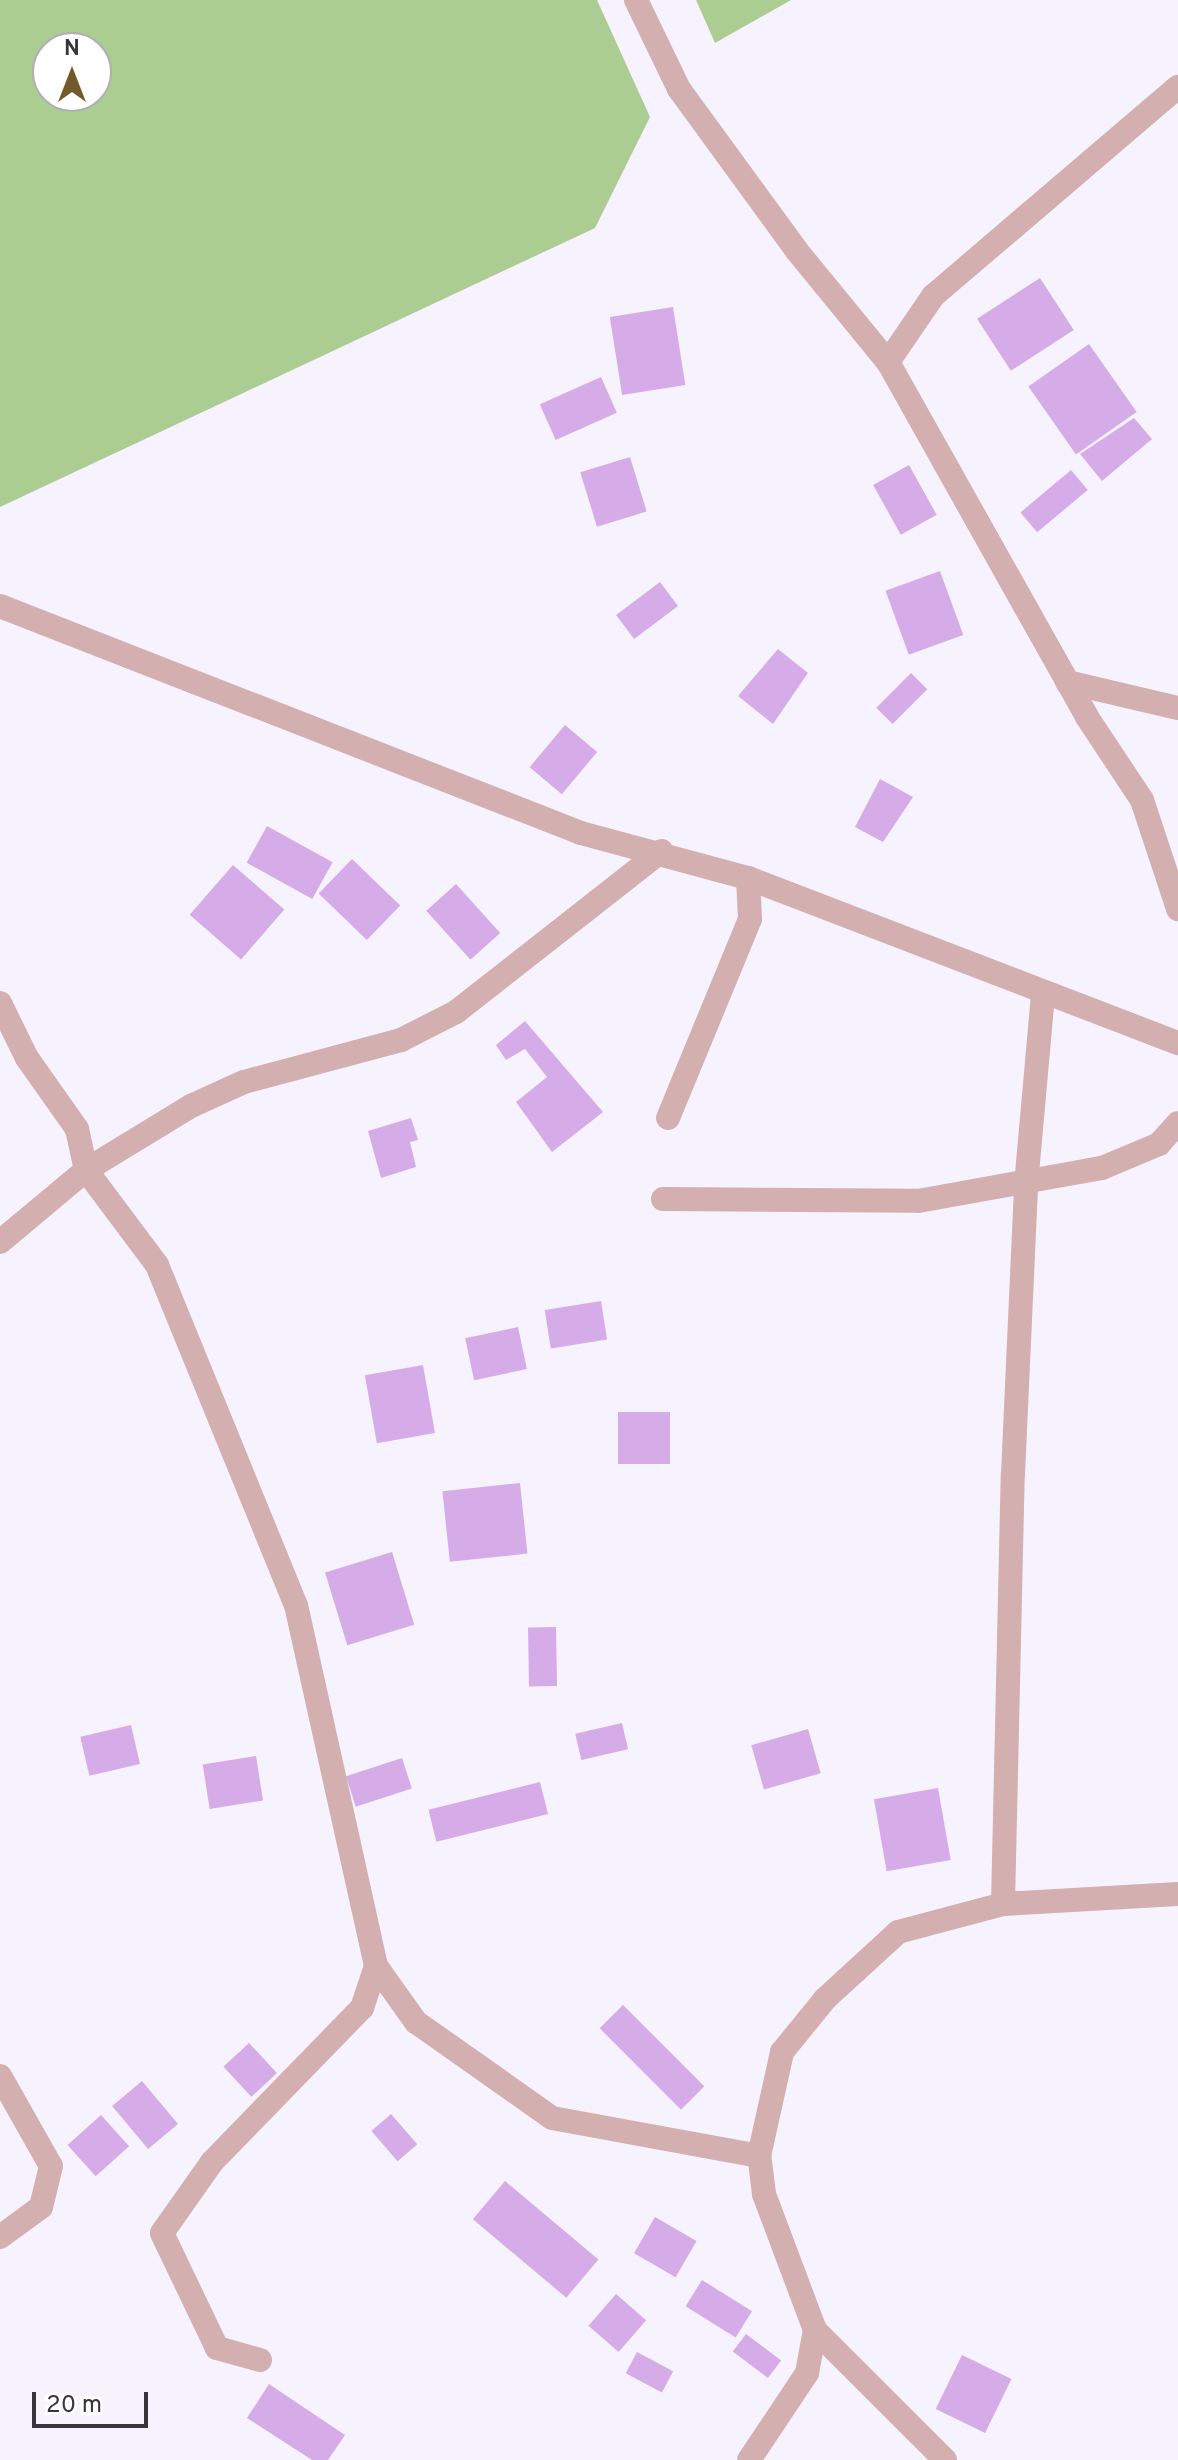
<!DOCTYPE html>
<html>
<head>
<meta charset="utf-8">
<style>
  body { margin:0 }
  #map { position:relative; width:1178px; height:2460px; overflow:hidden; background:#f6f2fe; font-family:Overpass,sans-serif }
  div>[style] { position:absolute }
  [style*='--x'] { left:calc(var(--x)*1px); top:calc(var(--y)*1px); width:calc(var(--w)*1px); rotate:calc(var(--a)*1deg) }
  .green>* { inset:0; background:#accd92 }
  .building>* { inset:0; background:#d6ace8; transform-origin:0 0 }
  .minor>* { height:24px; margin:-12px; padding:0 12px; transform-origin:12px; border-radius:12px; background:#d3afaf }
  span { translate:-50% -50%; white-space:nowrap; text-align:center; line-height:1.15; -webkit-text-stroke:8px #fff; paint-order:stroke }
  .north { position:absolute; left:32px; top:32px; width:80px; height:80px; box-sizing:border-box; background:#fff; border:2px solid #afafb0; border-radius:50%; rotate:0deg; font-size:22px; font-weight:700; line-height:32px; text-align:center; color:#37363a }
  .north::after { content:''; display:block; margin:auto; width:28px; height:36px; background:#735a2b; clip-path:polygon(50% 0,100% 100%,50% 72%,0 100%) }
  .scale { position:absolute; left:32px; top:2392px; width:116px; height:36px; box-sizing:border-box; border:4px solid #37363a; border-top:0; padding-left:10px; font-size:24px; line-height:28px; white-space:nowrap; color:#37363a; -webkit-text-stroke:6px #fff; paint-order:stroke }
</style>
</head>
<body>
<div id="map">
  <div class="green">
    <i style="clip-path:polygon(evenodd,0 0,597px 0,650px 117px,595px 228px,0 507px,0 0,96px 48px,96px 96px,48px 96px,48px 48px,96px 48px)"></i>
    <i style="clip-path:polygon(696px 0,791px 0,715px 43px)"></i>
  </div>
  <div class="building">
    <i style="left:1040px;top:278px;width:62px;height:75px;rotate:57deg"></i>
    <i style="left:673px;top:307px;width:79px;height:64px;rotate:81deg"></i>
    <i style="left:1089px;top:344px;width:83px;height:74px;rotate:55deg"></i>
    <i style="left:601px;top:377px;width:39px;height:67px;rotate:66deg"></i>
    <i style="clip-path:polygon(1134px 418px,1152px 439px,1102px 481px,1080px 454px)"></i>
    <i style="left:630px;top:457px;width:57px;height:52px;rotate:73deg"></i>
    <i style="left:909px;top:465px;width:57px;height:41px;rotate:61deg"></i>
    <i style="left:1071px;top:470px;width:26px;height:66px;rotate:50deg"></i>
    <i style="left:940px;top:571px;width:68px;height:58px;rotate:70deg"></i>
    <i style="left:660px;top:582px;width:30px;height:55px;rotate:53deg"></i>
    <i style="clip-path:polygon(778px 649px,808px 673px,773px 724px,738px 696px)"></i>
    <i style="left:911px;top:673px;width:23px;height:49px;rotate:45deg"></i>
    <i style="left:565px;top:725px;width:42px;height:55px;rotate:40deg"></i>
    <i style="clip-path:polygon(880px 779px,913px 797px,883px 842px,855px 827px)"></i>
    <i style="left:267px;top:826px;width:75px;height:42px;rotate:29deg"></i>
    <i style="left:352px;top:859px;width:67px;height:48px;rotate:44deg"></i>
    <i style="left:233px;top:865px;width:68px;height:66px;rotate:41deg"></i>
    <i style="left:456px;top:884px;width:66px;height:40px;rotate:48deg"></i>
    <i style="clip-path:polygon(525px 1021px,603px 1112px,552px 1152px,516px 1102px,547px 1077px,525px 1049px,506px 1060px,496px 1045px)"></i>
    <i style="clip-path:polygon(411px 1118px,418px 1140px,410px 1142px,416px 1167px,381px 1178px,368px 1131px)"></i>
    <i style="left:601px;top:1301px;width:39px;height:57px;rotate:81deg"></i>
    <i style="left:518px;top:1327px;width:43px;height:54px;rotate:78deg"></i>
    <i style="left:423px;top:1365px;width:69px;height:59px;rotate:80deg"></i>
    <i style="left:618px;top:1412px;width:52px;height:52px"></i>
    <i style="left:520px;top:1483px;width:71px;height:78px;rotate:84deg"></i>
    <i style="left:392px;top:1552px;width:76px;height:70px;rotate:73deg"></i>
    <i style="left:556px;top:1627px;width:59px;height:28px;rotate:89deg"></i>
    <i style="left:622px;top:1723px;width:27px;height:48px;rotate:77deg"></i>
    <i style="left:131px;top:1725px;width:40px;height:52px;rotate:77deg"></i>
    <i style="left:808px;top:1729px;width:46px;height:59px;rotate:74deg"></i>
    <i style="left:256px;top:1756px;width:45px;height:54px;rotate:81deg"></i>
    <i style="left:402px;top:1758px;width:32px;height:59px;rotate:72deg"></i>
    <i style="left:540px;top:1782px;width:33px;height:115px;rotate:76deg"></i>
    <i style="left:938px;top:1788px;width:73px;height:65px;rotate:80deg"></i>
    <i style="left:623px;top:2005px;width:115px;height:33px;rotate:45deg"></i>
    <i style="left:249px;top:2043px;width:41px;height:35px;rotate:47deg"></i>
    <i style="left:142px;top:2081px;width:56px;height:39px;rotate:50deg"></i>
    <i style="left:391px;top:2114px;width:40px;height:26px;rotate:49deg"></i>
    <i style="left:101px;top:2115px;width:42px;height:45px;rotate:48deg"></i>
    <i style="left:505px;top:2181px;width:122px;height:50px;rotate:40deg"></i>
    <i style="left:655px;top:2217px;width:48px;height:42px;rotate:30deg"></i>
    <i style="left:702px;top:2280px;width:59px;height:31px;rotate:32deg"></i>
    <i style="left:616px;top:2294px;width:40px;height:42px;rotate:41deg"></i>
    <i style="left:746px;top:2334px;width:44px;height:22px;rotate:37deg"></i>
    <i style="left:637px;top:2352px;width:41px;height:24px;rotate:28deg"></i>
    <i style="left:962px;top:2355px;width:55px;height:60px;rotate:26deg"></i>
    <i style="clip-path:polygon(269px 2384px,345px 2435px,328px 2460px,312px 2460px,247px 2418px)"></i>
  </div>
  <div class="minor">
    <i style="--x:636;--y:0;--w:99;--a:64.2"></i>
    <i style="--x:679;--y:89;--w:200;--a:53.9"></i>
    <i style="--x:797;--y:251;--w:144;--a:50.7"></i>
    <i style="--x:888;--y:362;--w:407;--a:60.7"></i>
    <i style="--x:1087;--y:717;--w:100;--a:56.5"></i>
    <i style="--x:1142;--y:800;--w:115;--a:71.7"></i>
    <i style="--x:888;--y:362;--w:80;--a:-55.7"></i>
    <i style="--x:933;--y:296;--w:322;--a:-40.5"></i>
    <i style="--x:0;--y:606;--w:624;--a:21.34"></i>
    <i style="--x:581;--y:833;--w:173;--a:15.1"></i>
    <i style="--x:748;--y:878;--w:461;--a:21"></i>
    <i style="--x:1067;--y:682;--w:114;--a:13.2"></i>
    <i style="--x:0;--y:1003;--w:61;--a:63.9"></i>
    <i style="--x:27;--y:1058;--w:87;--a:54.8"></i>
    <i style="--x:77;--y:1129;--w:42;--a:77.6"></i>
    <i style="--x:86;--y:1170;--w:119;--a:53.2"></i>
    <i style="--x:157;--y:1265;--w:367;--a:67.8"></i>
    <i style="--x:296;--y:1605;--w:370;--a:77.5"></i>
    <i style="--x:376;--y:1966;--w:69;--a:54.5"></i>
    <i style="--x:416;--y:2022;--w:166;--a:35.2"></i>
    <i style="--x:552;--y:2118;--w:210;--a:10.4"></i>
    <i style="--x:668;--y:1118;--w:215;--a:-67.6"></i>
    <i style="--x:750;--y:919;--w:41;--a:-92.8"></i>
    <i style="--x:663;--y:1199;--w:255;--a:0.4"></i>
    <i style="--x:918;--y:1201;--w:187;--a:-10.2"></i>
    <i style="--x:1102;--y:1168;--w:62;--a:-22.8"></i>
    <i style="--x:1159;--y:1144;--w:28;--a:-48"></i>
    <i style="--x:0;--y:1242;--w:112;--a:-39.9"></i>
    <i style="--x:86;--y:1170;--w:123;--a:-31.4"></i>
    <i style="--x:191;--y:1106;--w:58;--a:-24.4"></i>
    <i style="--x:244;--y:1082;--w:163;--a:-15"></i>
    <i style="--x:401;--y:1040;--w:62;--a:-27"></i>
    <i style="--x:456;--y:1012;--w:261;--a:-38.1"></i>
    <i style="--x:1003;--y:1904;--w:430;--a:-88.7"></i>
    <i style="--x:1013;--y:1474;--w:289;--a:-87.4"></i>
    <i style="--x:1026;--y:1185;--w:193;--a:-84.9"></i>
    <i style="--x:0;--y:2076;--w:103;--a:60.5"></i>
    <i style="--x:51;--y:2166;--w:42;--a:103.7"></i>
    <i style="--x:41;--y:2207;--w:51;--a:143.8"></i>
    <i style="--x:260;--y:2360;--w:45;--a:-164.4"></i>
    <i style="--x:217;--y:2348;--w:127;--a:-115.6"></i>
    <i style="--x:162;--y:2233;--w:87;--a:-54.8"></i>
    <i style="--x:212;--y:2162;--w:215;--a:-45.8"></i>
    <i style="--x:362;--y:2008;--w:44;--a:-71.6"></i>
    <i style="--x:749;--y:2460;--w:105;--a:-56.3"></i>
    <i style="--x:807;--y:2373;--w:44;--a:-79.5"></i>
    <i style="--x:945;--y:2460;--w:184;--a:-135"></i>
    <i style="--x:815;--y:2330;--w:145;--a:-110.6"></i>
    <i style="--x:764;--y:2194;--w:38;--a:-97"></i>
    <i style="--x:759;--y:2156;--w:107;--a:-77.5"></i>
    <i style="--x:782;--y:2052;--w:68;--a:-50.9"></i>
    <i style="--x:825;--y:1999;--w:99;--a:-42.5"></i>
    <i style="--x:898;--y:1932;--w:109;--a:-14.9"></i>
    <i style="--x:1003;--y:1904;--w:175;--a:-3.3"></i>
  </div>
  <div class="north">N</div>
  <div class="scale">20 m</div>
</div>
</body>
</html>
